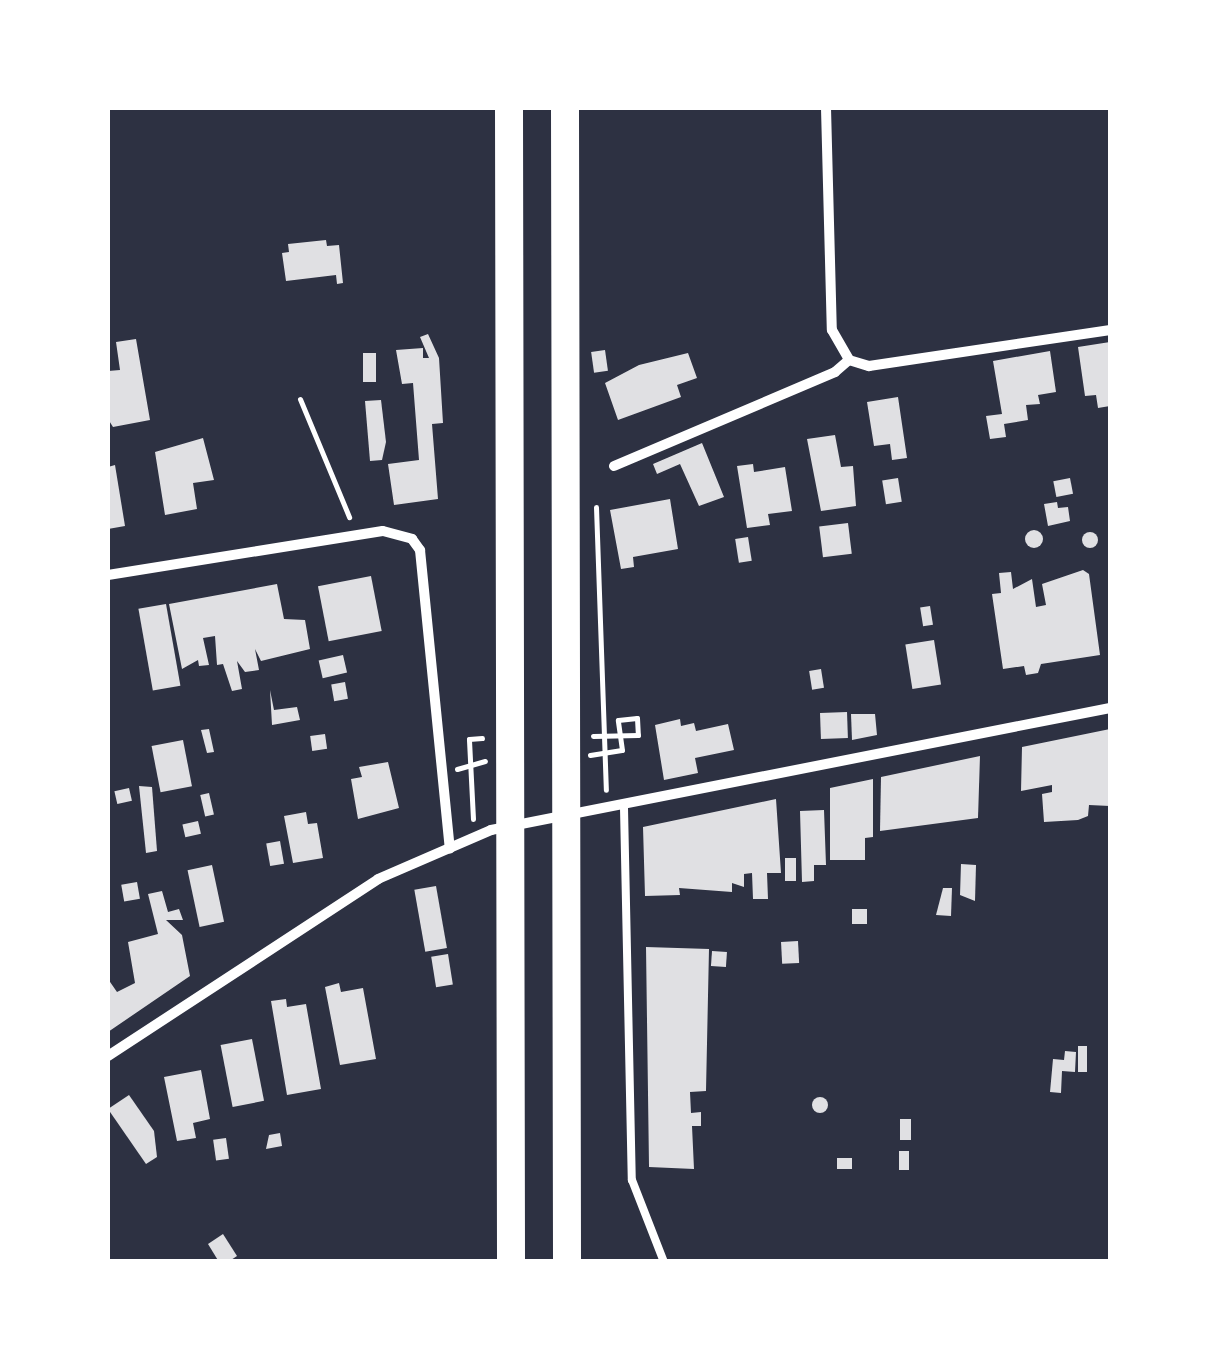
<!DOCTYPE html>
<html>
<head>
<meta charset="utf-8">
<style>
  body { margin:0 }
  #map { position:relative; width:1218px; height:1369px; overflow:hidden; background:#2d3142; font-family:Figtree,sans-serif }
  div>[style] { position:absolute }
  [style*='--x'] { left:calc(var(--x)*1px); top:calc(var(--y)*1px); width:calc(var(--w)*1px); rotate:calc(var(--a)*1deg) }
  .building>* { inset:0; background:#e0e0e3; transform-origin:0 0 }
  .round { border-radius:50% }
  .path>* { height:5px; margin:-2.5px; padding:0 2.5px; transform-origin:2.5px; border-radius:2.5px; background:#fff }
  .service>* { height:8px; margin:-4px; padding:0 4px; transform-origin:4px; border-radius:4px; background:#fff }
  .minor>* { height:10px; margin:-5px; padding:0 5px; transform-origin:5px; border-radius:5px; background:#fff }
  .trunk>* { height:28px; margin:-14px; padding:0 14px; transform-origin:14px; border-radius:14px; background:#fff }
  span { translate:-50% -50%; white-space:nowrap; text-align:center; line-height:1.15; -webkit-text-stroke:8px #fff; paint-order:stroke }
  .frame { position:absolute; inset:0; border:110px solid #fff; pointer-events:none }
</style>
</head>
<body>
<div id="map">
  <div class="building">
    <i style="clip-path:polygon(326px 240px,327px 246px,339px 245px,343px 283px,337px 284px,336px 275px,286px 281px,282px 253px,289px 252px,288px 244px)"></i>
    <i style="clip-path:polygon(428px 334px,439px 358px,443px 423px,432px 424px,438px 499px,394px 505px,388px 464px,419px 460px,413px 383px,402px 384px,396px 350px,423px 348px,423px 358px,429px 358px,420px 337px)"></i>
    <i style="clip-path:polygon(136px 339px,150px 420px,113px 427px,108px 419px,108px 371px,120px 370px,116px 342px)"></i>
    <i style="clip-path:polygon(1110px 342px,1110px 406px,1098px 408px,1096px 395px,1085px 396px,1078px 347px)"></i>
    <i style="left:605px;top:350px;width:21px;height:14px;rotate:82deg"></i>
    <i style="clip-path:polygon(1050px 351px,1056px 392px,1038px 395px,1040px 404px,1026px 405px,1028px 420px,1004px 424px,1006px 437px,990px 439px,986px 416px,1002px 414px,993px 361px)"></i>
    <i style="left:363px;top:353px;width:13px;height:29px"></i>
    <i style="clip-path:polygon(688px 353px,697px 378px,677px 385px,681px 397px,618px 420px,605px 383px,639px 365px)"></i>
    <i style="clip-path:polygon(898px 397px,907px 458px,892px 460px,890px 444px,874px 446px,867px 402px)"></i>
    <i style="clip-path:polygon(381px 400px,386px 442px,382px 460px,370px 461px,365px 401px)"></i>
    <i style="clip-path:polygon(835px 435px,841px 467px,853px 466px,856px 506px,821px 511px,807px 439px)"></i>
    <i style="clip-path:polygon(203px 438px,214px 480px,193px 483px,197px 509px,165px 515px,155px 452px)"></i>
    <i style="clip-path:polygon(702px 443px,724px 497px,699px 506px,680px 464px,657px 474px,653px 464px)"></i>
    <i style="clip-path:polygon(753px 464px,754px 472px,785px 467px,792px 511px,768px 514px,770px 525px,747px 528px,737px 466px)"></i>
    <i style="clip-path:polygon(115px 465px,125px 526px,108px 529px,108px 467px)"></i>
    <i style="left:898px;top:478px;width:24px;height:16px;rotate:81deg"></i>
    <i style="left:1070px;top:478px;width:16px;height:17px;rotate:79deg"></i>
    <i style="clip-path:polygon(670px 499px,678px 549px,633px 557px,634px 567px,621px 569px,610px 510px)"></i>
    <i style="clip-path:polygon(1057px 502px,1058px 508px,1068px 507px,1070px 521px,1048px 526px,1044px 504px)"></i>
    <i style="left:848px;top:523px;width:31px;height:29px;rotate:83deg"></i>
    <i class="round" style="left:1025px;top:530px;width:18px;height:18px"></i>
    <i class="round" style="left:1082px;top:532px;width:16px;height:16px"></i>
    <i style="left:748px;top:537px;width:24px;height:13px;rotate:81deg"></i>
    <i style="clip-path:polygon(1083px 570px,1089px 574px,1100px 655px,1041px 664px,1038px 673px,1026px 675px,1024px 666px,1003px 669px,992px 594px,1001px 593px,999px 573px,1011px 572px,1013px 589px,1032px 579px,1036px 607px,1046px 605px,1042px 584px)"></i>
    <i style="left:371px;top:576px;width:56px;height:54px;rotate:79deg"></i>
    <i style="clip-path:polygon(277px 584px,284px 619px,305px 620px,310px 649px,261px 661px,255px 649px,259px 670px,245px 672px,237px 661px,242px 689px,232px 691px,223px 664px,217px 665px,215px 636px,203px 638px,209px 665px,199px 666px,198px 660px,182px 669px,169px 604px)"></i>
    <i style="left:166px;top:604px;width:83px;height:28px;rotate:80deg"></i>
    <i style="left:930px;top:606px;width:19px;height:10px;rotate:81deg"></i>
    <i style="left:934px;top:640px;width:45px;height:29px;rotate:81deg"></i>
    <i style="left:343px;top:655px;width:18px;height:25px;rotate:77deg"></i>
    <i style="left:821px;top:669px;width:19px;height:12px;rotate:81deg"></i>
    <i style="left:345px;top:682px;width:17px;height:14px;rotate:80deg"></i>
    <i style="clip-path:polygon(270px 690px,274px 710px,297px 707px,300px 720px,272px 725px)"></i>
    <i style="left:847px;top:712px;width:26px;height:27px;rotate:88deg"></i>
    <i style="clip-path:polygon(851px 714px,875px 714px,877px 735px,852px 740px)"></i>
    <i style="clip-path:polygon(680px 719px,681px 726px,694px 723px,696px 731px,728px 724px,734px 750px,695px 758px,698px 773px,664px 780px,655px 725px)"></i>
    <i style="clip-path:polygon(209px 729px,214px 752px,207px 753px,201px 730px)"></i>
    <i style="clip-path:polygon(1110px 729px,1110px 806px,1089px 805px,1088px 816px,1078px 820px,1044px 822px,1042px 794px,1052px 792px,1052px 785px,1021px 791px,1022px 747px)"></i>
    <i style="left:325px;top:734px;width:15px;height:15px;rotate:82deg"></i>
    <i style="left:183px;top:740px;width:47px;height:32px;rotate:79deg"></i>
    <i style="clip-path:polygon(980px 756px,978px 818px,880px 831px,881px 777px)"></i>
    <i style="clip-path:polygon(388px 762px,399px 808px,358px 819px,351px 779px,362px 777px,359px 767px)"></i>
    <i style="clip-path:polygon(873px 779px,873px 837px,865px 838px,865px 860px,830px 860px,830px 788px)"></i>
    <i style="clip-path:polygon(139px 786px,152px 787px,157px 851px,146px 853px)"></i>
    <i style="left:129px;top:788px;width:13px;height:15px;rotate:77deg"></i>
    <i style="left:209px;top:793px;width:22px;height:9px;rotate:77deg"></i>
    <i style="clip-path:polygon(776px 799px,781px 873px,767px 873px,768px 899px,753px 899px,752px 873px,744px 874px,744px 887px,732px 883px,732px 892px,679px 888px,680px 895px,645px 896px,643px 827px)"></i>
    <i style="clip-path:polygon(824px 810px,826px 865px,814px 865px,814px 881px,802px 882px,800px 811px)"></i>
    <i style="clip-path:polygon(306px 812px,308px 824px,317px 823px,323px 858px,293px 863px,284px 816px)"></i>
    <i style="left:198px;top:821px;width:13px;height:16px;rotate:77deg"></i>
    <i style="left:280px;top:841px;width:23px;height:14px;rotate:80deg"></i>
    <i style="left:785px;top:858px;width:11px;height:23px"></i>
    <i style="clip-path:polygon(961px 864px,976px 865px,975px 901px,960px 895px)"></i>
    <i style="left:212px;top:865px;width:58px;height:25px;rotate:78deg"></i>
    <i style="left:137px;top:882px;width:17px;height:16px;rotate:80deg"></i>
    <i style="left:436px;top:886px;width:63px;height:22px;rotate:80deg"></i>
    <i style="clip-path:polygon(943px 888px,952px 888px,951px 916px,936px 915px)"></i>
    <i style="clip-path:polygon(162px 891px,168px 912px,179px 909px,183px 920px,166px 920px,182px 935px,190px 976px,108px 1032px,108px 979px,117px 992px,135px 983px,128px 942px,158px 934px,148px 894px)"></i>
    <i style="left:867px;top:909px;width:15px;height:15px;rotate:90deg"></i>
    <i style="left:798px;top:941px;width:22px;height:17px;rotate:87deg"></i>
    <i style="clip-path:polygon(646px 947px,709px 949px,706px 1091px,690px 1092px,691px 1113px,701px 1112px,701px 1126px,692px 1126px,694px 1169px,649px 1167px)"></i>
    <i style="left:712px;top:951px;width:15px;height:15px;rotate:4deg"></i>
    <i style="left:448px;top:954px;width:31px;height:17px;rotate:81deg"></i>
    <i style="clip-path:polygon(339px 983px,341px 992px,363px 988px,376px 1059px,340px 1065px,325px 987px)"></i>
    <i style="clip-path:polygon(286px 999px,287px 1007px,306px 1004px,321px 1089px,287px 1095px,271px 1001px)"></i>
    <i style="left:252px;top:1039px;width:63px;height:32px;rotate:79deg"></i>
    <i style="left:1078px;top:1046px;width:9px;height:26px"></i>
    <i style="clip-path:polygon(1065px 1051px,1076px 1052px,1075px 1072px,1062px 1071px,1061px 1093px,1050px 1092px,1053px 1059px,1064px 1060px)"></i>
    <i style="clip-path:polygon(201px 1070px,210px 1119px,193px 1123px,196px 1138px,177px 1141px,164px 1077px)"></i>
    <i style="clip-path:polygon(129px 1095px,154px 1131px,157px 1157px,146px 1164px,108px 1109px)"></i>
    <i class="round" style="left:812px;top:1097px;width:16px;height:16px"></i>
    <i style="left:900px;top:1119px;width:11px;height:21px"></i>
    <i style="clip-path:polygon(280px 1133px,282px 1146px,266px 1149px,269px 1135px)"></i>
    <i style="left:226px;top:1138px;width:21px;height:13px;rotate:82deg"></i>
    <i style="left:899px;top:1151px;width:10px;height:19px"></i>
    <i style="left:837px;top:1158px;width:15px;height:11px"></i>
    <i style="clip-path:polygon(223px 1234px,237px 1256px,228px 1262px,219px 1262px,208px 1244px)"></i>
  </div>
  <div class="path">
    <i style="--x:300;--y:399;--w:128;--a:67.4"></i>
    <i style="--x:596;--y:507;--w:283;--a:88"></i>
    <i style="--x:590;--y:755;--w:32;--a:-9"></i>
    <i style="--x:622;--y:750;--w:30;--a:-98"></i>
    <i style="--x:618;--y:720;--w:19;--a:-6"></i>
    <i style="--x:637;--y:718;--w:17;--a:87"></i>
    <i style="--x:638;--y:735;--w:45;--a:178.7"></i>
    <i style="--x:457;--y:769;--w:29;--a:-16"></i>
    <i style="--x:473;--y:819;--w:80;--a:-92.9"></i>
    <i style="--x:469;--y:739;--w:13;--a:-4"></i>
  </div>
  <div class="service">
    <i style="--x:624;--y:808;--w:372;--a:88.8"></i>
    <i style="--x:632;--y:1180;--w:88;--a:68.7"></i>
  </div>
  <div class="minor">
    <i style="--x:826;--y:108;--w:222;--a:88.5"></i>
    <i style="--x:832;--y:330;--w:34;--a:60"></i>
    <i style="--x:614;--y:466;--w:240;--a:-23"></i>
    <i style="--x:835;--y:372;--w:18;--a:-41"></i>
    <i style="--x:849;--y:360;--w:21;--a:17"></i>
    <i style="--x:869;--y:366;--w:244;--a:-8.5"></i>
    <i style="--x:108;--y:575;--w:278;--a:-9.1"></i>
    <i style="--x:383;--y:531;--w:30;--a:15"></i>
    <i style="--x:412;--y:539;--w:14;--a:54"></i>
    <i style="--x:420;--y:550;--w:300;--a:84.3"></i>
    <i style="--x:108;--y:1056;--w:323;--a:-33.2"></i>
    <i style="--x:378;--y:879;--w:123;--a:-23.4"></i>
    <i style="--x:491;--y:830;--w:631;--a:-11.15"></i>
  </div>
  <div class="trunk">
    <i style="--x:509;--y:108;--w:1154;--a:89.9"></i>
    <i style="--x:565;--y:108;--w:1154;--a:89.9"></i>
  </div>
  <div class="frame"></div>
</div>
</body>
</html>
